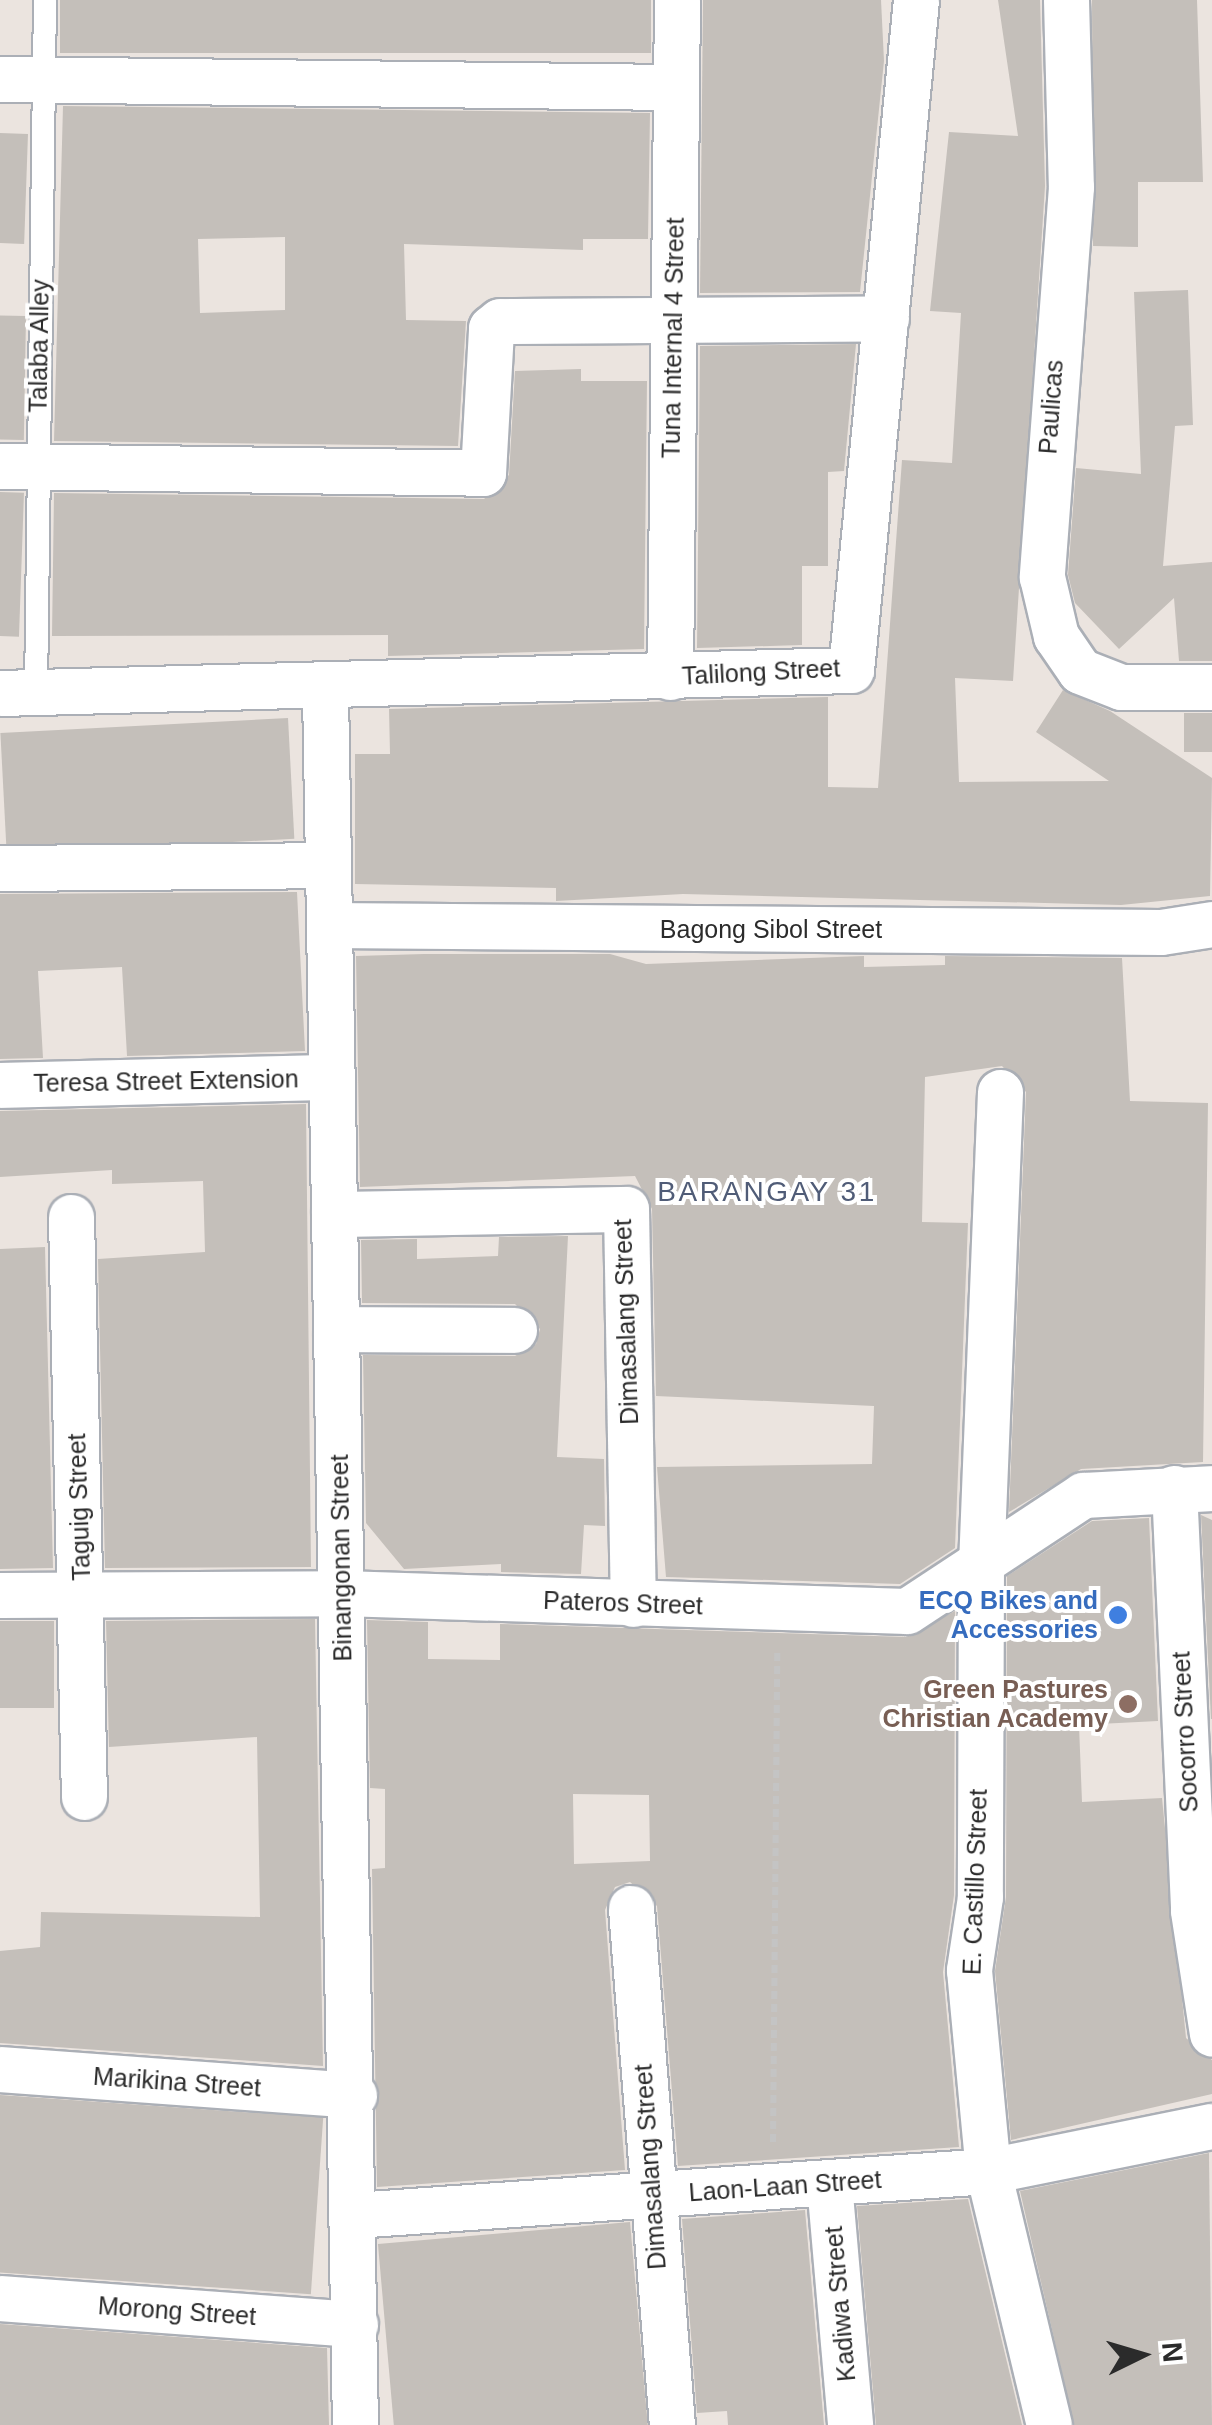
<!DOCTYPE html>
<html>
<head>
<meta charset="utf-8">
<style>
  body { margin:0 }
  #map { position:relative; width:1212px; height:2425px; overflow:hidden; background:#ebe4df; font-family:Arial,sans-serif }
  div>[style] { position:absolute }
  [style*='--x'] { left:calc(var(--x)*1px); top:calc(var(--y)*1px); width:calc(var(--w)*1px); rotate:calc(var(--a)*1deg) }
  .building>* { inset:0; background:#c4bfba; transform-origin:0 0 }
  .path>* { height:6px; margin-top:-3px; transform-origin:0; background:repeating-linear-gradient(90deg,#c4c4c4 0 8px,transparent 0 13px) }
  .roads { filter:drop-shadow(2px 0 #abafb6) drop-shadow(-2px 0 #abafb6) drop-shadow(0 2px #abafb6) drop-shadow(0 -2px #abafb6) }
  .service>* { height:22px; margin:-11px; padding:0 11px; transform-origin:11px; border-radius:11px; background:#fff }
  .minor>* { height:45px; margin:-22.5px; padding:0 22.5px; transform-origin:22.5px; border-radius:22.5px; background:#fff }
  .dots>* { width:28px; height:28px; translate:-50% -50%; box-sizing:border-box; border:5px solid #fff; border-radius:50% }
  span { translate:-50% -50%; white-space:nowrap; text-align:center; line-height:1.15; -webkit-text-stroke:8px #fff; paint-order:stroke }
  .street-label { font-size:25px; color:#2b2b2b }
  .shop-label { font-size:25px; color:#366cbe; font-weight:700 }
  .right { translate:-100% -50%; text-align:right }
  .education-label { font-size:25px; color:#785e54; font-weight:700 }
  .neighbourhood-label { font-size:28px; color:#505c77; letter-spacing:2.5px }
  .north { position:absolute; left:1092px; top:2305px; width:100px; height:100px; -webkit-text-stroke:8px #fff; paint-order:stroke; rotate:85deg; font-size:28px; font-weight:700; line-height:40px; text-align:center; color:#2b2b2b }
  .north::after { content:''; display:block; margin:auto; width:35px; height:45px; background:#2b2b2b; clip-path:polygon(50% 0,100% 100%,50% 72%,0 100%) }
</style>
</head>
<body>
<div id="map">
  <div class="building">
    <i style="left:60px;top:0;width:591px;height:53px"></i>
    <i style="clip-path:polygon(703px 0,881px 0,884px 61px,860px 292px,700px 293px)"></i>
    <i style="clip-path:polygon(998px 0,1040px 0,1045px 186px,1013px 681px,955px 678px,959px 782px,1109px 781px,1036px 732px,1063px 690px,1110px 711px,1212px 778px,1210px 896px,1121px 905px,683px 894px,556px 901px,556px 888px,355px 884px,355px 754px,390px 754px,389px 709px,828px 697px,828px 787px,878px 788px,902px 460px,952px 463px,961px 313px,930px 311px,949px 132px,1018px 136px)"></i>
    <i style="clip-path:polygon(1092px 0,1197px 0,1203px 182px,1138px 182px,1138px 247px,1093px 246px)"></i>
    <i style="clip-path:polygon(evenodd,63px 106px,650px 113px,648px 239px,583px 239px,583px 250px,404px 244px,406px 320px,466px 321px,458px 446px,54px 441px,63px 106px,285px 237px,285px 310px,200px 313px,198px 239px,285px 237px)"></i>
    <i style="left:0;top:133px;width:28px;height:110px;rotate:2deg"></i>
    <i style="clip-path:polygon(1188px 290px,1193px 425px,1175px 426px,1163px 566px,1212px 562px,1212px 661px,1179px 661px,1174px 598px,1119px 649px,1075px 603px,1068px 575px,1076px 468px,1141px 474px,1134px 292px)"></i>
    <i style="left:26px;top:316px;width:124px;height:26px;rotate:91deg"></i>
    <i style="clip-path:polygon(856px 344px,844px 471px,828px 472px,828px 566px,802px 566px,802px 645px,697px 648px,700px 346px)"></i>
    <i style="clip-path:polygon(581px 369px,581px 381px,647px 381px,644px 649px,388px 656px,388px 635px,52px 636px,54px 493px,484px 499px,509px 475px,515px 371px)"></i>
    <i style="left:0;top:492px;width:24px;height:144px;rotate:2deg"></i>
    <i style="left:1184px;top:713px;width:28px;height:39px"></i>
    <i style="left:288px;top:718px;width:121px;height:288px;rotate:87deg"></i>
    <i style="clip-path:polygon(297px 892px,305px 1051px,127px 1056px,122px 967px,38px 971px,43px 1058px,0 1059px,0 894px)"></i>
    <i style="clip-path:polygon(424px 954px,610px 954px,646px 964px,864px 956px,864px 967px,945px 965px,945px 956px,1122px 958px,1130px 1101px,1208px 1103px,1203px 1462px,1081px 1469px,1009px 1512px,1026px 1092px,1002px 1066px,925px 1077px,922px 1222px,968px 1223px,955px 1548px,900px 1584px,666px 1577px,657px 1467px,872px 1464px,874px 1406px,656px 1396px,652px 1209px,635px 1176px,360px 1187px,356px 956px)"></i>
    <i style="clip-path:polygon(306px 1104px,311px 1567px,105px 1568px,98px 1259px,205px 1252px,203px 1181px,112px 1184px,112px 1170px,0 1177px,0 1111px)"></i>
    <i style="clip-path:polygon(568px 1236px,557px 1457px,604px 1459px,605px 1526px,584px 1525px,581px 1574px,501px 1572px,501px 1564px,404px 1569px,366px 1523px,363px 1355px,515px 1356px,536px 1344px,540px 1329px,515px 1304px,362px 1303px,361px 1240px,417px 1239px,417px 1259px,498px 1256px,499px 1237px)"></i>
    <i style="clip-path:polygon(45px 1247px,53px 1568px,0 1569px,0 1249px)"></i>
    <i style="clip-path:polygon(1201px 1515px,1212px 1520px,1212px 1719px,1211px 1719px)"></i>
    <i style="clip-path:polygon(1149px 1518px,1158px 1721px,1079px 1725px,1082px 1802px,1162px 1798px,1186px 2038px,1212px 2060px,1212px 2094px,1011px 2140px,995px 1971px,1006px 1897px,1007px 1576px,1092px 1521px)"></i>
    <i style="clip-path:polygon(evenodd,955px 1611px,954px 1895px,943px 1972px,959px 2147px,678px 2166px,657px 1906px,630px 1882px,615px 1887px,605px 1910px,625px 2170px,377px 2187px,372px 1869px,385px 1868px,385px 1789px,370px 1788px,367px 1620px,428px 1622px,428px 1659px,500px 1660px,500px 1624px,906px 1637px,955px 1611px,573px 1794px,649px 1795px,650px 1861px,574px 1864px,573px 1794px)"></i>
    <i style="clip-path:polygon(315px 1619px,323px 2066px,0 2043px,0 1951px,40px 1947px,41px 1912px,260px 1917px,257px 1737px,109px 1747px,106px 1621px)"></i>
    <i style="left:0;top:1621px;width:54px;height:87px"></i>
    <i style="left:0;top:2095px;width:324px;height:177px;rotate:4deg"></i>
    <i style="clip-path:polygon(1209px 2153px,1212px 2425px,1074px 2425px,1020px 2191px)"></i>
    <i style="clip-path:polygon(968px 2199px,1022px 2425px,876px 2425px,857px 2206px)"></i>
    <i style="clip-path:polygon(805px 2210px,824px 2425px,728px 2425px,727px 2411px,697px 2413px,682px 2219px)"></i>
    <i style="left:630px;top:2222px;width:204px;height:253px;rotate:85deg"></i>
    <i style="clip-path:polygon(0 2324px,327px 2348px,329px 2425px,0 2425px)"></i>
  </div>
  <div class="path">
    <i style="--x:773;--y:2142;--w:492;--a:-89.5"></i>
  </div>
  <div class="roads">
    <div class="service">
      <i style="--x:36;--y:693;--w:693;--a:-89.26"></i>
    </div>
    <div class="minor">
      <i style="--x:1066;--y:0;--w:187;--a:88.5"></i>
      <i style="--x:1071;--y:187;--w:391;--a:94.3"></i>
      <i style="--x:1042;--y:577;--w:61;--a:76.7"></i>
      <i style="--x:1056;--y:636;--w:42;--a:55.6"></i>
      <i style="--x:1080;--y:671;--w:44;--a:21.3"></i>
      <i style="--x:1121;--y:687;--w:91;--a:0"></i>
      <i style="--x:0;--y:79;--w:676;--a:0.68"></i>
      <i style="--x:0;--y:466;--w:483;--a:0.8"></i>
      <i style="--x:483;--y:473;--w:145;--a:-86.8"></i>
      <i style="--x:491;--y:328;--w:11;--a:-38"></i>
      <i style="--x:500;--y:321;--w:386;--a:-0.4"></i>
      <i style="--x:670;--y:677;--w:677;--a:-89.41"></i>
      <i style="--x:325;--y:691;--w:1734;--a:89.01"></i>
      <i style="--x:0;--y:693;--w:851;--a:-1.55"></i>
      <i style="--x:851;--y:670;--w:673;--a:-84.46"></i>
      <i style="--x:0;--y:868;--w:327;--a:-0.5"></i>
      <i style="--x:329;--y:925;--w:832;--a:0.48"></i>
      <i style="--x:1161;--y:932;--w:52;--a:-8.9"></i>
      <i style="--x:0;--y:1085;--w:332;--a:-1.4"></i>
      <i style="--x:1000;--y:1092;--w:470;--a:92.3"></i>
      <i style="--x:981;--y:1562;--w:335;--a:90.2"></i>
      <i style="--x:980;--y:1897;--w:74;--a:98.6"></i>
      <i style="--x:969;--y:1970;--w:202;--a:84.6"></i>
      <i style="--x:988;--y:2171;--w:261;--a:76.5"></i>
      <i style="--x:334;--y:1214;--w:292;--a:-1"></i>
      <i style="--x:626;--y:1209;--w:395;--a:89"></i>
      <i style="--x:71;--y:1217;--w:580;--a:88.72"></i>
      <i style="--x:336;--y:1329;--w:178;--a:0.3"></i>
      <i style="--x:1174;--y:1488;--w:423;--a:87.4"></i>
      <i style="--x:1193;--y:1911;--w:124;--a:81.2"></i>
      <i style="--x:0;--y:1595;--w:342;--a:-0.3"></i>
      <i style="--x:342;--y:1593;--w:565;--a:1.82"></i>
      <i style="--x:907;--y:1611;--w:211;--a:-33.4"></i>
      <i style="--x:1083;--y:1495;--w:129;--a:-3.1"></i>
      <i style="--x:631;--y:1908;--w:519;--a:85.47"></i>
      <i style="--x:0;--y:2069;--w:355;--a:4.2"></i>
      <i style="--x:829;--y:2183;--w:243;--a:85"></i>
      <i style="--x:354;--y:2215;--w:636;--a:-3.97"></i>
      <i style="--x:988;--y:2171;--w:228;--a:-11.4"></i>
      <i style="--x:0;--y:2298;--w:356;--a:4.2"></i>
    </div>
  </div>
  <div class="dots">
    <i style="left:1118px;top:1615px;background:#3f7fe0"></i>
    <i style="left:1128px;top:1704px;background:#8d6e63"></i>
  </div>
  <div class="street-label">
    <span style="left:673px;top:338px;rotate:-89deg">Tuna Internal 4 Street</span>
    <span style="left:39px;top:346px;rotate:-89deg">Talaba Alley</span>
    <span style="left:1051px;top:407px;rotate:-86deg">Paulicas</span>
    <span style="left:761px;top:672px;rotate:-3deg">Talilong Street</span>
    <span style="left:771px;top:929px">Bagong Sibol Street</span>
    <span style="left:166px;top:1081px;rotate:-1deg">Teresa Street Extension</span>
    <span style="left:626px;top:1322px;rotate:-92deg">Dimasalang Street</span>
    <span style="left:79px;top:1507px;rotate:-92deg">Taguig Street</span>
    <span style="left:341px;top:1558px;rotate:-91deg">Binangonan Street</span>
    <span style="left:623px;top:1603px;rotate:2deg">Pateros Street</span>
    <span style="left:1185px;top:1732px;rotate:-93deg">Socorro Street</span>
    <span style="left:975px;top:1882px;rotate:-88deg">E. Castillo Street</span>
    <span style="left:177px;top:2082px;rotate:4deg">Marikina Street</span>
    <span style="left:650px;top:2167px;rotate:-94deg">Dimasalang Street</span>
    <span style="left:785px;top:2186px;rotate:-4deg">Laon-Laan Street</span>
    <span style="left:840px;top:2304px;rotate:-95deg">Kadiwa Street</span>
    <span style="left:177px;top:2311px;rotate:4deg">Morong Street</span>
  </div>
  <div class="shop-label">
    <span class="right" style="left:1098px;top:1615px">ECQ Bikes and<br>Accessories</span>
  </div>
  <div class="education-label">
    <span class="right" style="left:1108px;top:1704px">Green Pastures<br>Christian Academy</span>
  </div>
  <div class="neighbourhood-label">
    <span style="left:767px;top:1192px">BARANGAY 31</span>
  </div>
  <div class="north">N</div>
</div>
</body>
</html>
